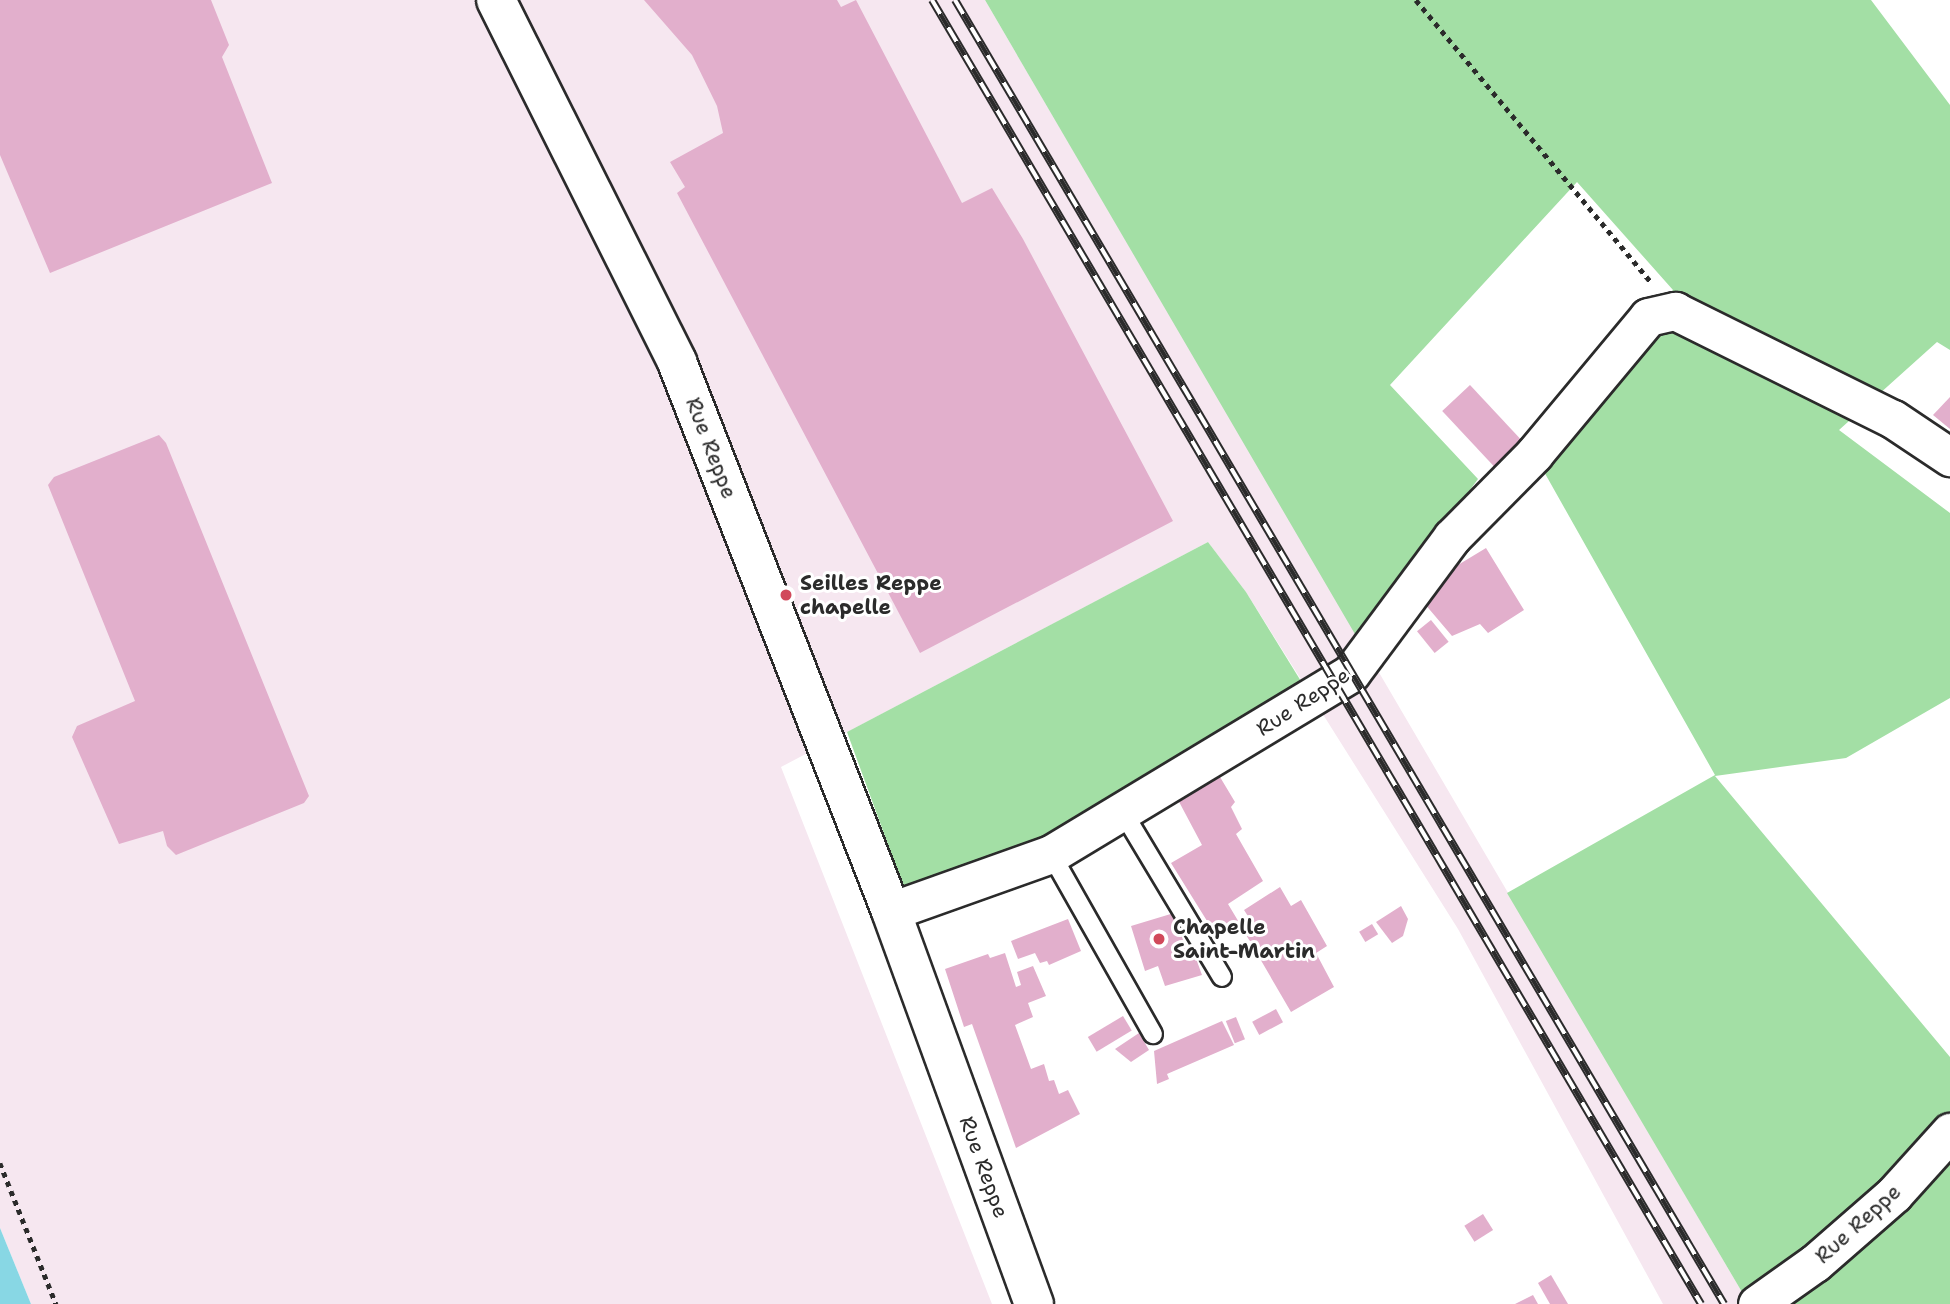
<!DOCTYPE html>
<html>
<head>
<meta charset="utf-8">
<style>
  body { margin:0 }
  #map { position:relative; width:1950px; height:1304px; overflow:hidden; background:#fff; font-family:"Shantell Sans",sans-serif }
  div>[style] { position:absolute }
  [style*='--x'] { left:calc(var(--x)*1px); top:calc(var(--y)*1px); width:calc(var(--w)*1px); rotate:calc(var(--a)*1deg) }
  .built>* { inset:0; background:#f6e7f0 }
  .green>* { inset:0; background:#a3dfa5 }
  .water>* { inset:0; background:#88d7e4 }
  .building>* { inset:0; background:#e2afcc; transform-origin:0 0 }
  .path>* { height:4.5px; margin-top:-2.25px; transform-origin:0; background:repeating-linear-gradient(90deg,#2b2b2b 0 5px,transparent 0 10px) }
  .roads { filter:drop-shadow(2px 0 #2b2b2b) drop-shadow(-2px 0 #2b2b2b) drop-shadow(0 2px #2b2b2b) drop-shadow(0 -2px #2b2b2b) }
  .lane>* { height:18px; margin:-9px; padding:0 9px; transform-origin:9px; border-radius:9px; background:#fff }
  .street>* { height:37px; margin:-18.5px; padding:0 18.5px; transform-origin:18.5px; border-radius:18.5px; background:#fff }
  .secondary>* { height:38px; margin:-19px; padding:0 19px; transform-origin:19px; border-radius:19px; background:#fff }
  .rail>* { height:8px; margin-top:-4px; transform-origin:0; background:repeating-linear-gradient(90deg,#fff 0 16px,#2b2b2b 0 32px); box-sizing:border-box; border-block:2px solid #2b2b2b }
  .dots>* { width:19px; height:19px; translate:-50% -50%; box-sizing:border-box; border:4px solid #fff; border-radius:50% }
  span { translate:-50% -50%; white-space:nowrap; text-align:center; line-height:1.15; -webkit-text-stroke:6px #fff; paint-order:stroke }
  .street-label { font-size:21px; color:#2b2b2b }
  .poi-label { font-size:21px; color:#2b2b2b; font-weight:700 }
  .left { translate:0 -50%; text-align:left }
</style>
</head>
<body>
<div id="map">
  <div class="built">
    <i style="clip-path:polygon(0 0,985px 0,1749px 1304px,1663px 1304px,1458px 929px,1246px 592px,1208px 542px,781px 767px,992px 1304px,31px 1304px,0 1228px)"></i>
  </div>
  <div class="green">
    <i style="clip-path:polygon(985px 0,1871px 0,1950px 105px,1950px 350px,1937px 342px,1839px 430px,1950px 513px,1950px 698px,1846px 758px,1715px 776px,1950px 1057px,1950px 1304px,1749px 1304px,1507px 893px,1715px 775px,1534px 454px,1673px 290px,1577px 182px,1390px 385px,1478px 479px,1359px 641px)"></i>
    <i style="clip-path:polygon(1208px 542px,1246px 592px,1312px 699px,1124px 814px,910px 905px,847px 732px)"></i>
  </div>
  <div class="water">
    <i style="clip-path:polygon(0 1228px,31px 1304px,0 1304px)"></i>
  </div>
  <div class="building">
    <i style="clip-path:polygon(0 0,211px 0,229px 45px,222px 57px,272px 183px,50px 273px,0 155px)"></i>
    <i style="clip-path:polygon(644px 0,837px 0,841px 7px,856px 0,962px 203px,992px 188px,1023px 239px,1173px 521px,920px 653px,677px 193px,685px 187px,670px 162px,723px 133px,717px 106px,692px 55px)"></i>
    <i style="left:1470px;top:385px;width:86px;height:38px;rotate:47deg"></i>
    <i style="clip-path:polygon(1950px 397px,1950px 429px,1933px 415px)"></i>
    <i style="clip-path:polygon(159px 435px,166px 443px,309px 796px,304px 803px,176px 855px,167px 846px,163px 831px,119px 844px,72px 737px,77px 726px,135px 701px,48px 485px,54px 477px)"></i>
    <i style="clip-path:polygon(1486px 548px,1524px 610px,1488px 633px,1480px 624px,1452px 636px,1424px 603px,1442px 587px,1440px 582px,1448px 571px)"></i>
    <i style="left:1431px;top:620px;width:28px;height:18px;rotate:51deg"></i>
    <i style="clip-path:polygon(1220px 777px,1235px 802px,1231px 807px,1242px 829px,1236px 834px,1263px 881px,1228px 904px,1240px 924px,1217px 937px,1171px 863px,1202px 845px,1177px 798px)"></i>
    <i style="clip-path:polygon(1280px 887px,1291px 906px,1301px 900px,1327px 946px,1316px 953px,1334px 987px,1291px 1012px,1245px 933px,1255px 927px,1244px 910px)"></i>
    <i style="clip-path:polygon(1401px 906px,1408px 919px,1403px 936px,1392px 943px,1376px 922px)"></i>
    <i style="clip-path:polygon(1174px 913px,1188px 955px,1194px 953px,1202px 975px,1165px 986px,1158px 966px,1145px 971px,1131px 926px)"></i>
    <i style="clip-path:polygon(1068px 919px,1081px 951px,1049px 965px,1047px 961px,1040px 963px,1035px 953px,1018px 959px,1011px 941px)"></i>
    <i style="left:1372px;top:924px;width:12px;height:15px;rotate:59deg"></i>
    <i style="clip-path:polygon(1005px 953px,1016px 987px,1021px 985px,1017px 972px,1033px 966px,1046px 996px,1028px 1003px,1033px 1017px,1015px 1025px,1031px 1069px,1044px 1064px,1049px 1081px,1054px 1080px,1059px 1094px,1068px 1090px,1080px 1114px,1016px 1148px,972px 1024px,964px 1027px,945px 969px,988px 954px,990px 958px)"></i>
    <i style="left:1276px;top:1009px;width:15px;height:27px;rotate:62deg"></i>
    <i style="left:1123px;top:1016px;width:17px;height:41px;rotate:59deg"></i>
    <i style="left:1236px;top:1017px;width:24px;height:11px;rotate:68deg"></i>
    <i style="clip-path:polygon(1222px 1021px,1234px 1045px,1167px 1074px,1169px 1079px,1157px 1084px,1154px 1051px)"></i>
    <i style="clip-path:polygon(1139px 1033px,1149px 1050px,1131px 1062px,1115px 1049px)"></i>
    <i style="left:1483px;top:1214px;width:19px;height:22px;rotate:58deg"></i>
    <i style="clip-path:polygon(1551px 1275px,1568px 1304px,1550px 1304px,1538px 1283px)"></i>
    <i style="clip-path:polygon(1533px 1295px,1538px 1304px,1515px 1304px)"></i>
  </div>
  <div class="path">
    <i style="--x:1416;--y:0;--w:367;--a:50.2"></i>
    <i style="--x:0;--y:1163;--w:152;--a:68.3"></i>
  </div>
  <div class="roads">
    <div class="lane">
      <i style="--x:1124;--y:814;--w:190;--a:59"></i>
      <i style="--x:1051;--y:854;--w:207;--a:60.5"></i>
    </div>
    <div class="street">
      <i style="--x:891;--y:911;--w:170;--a:-19.6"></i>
      <i style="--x:1051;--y:854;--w:350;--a:-31.1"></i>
      <i style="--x:1351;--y:673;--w:169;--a:-53.4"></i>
      <i style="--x:1452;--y:537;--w:117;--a:-45.3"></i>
      <i style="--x:1534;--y:454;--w:178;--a:-50.2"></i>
      <i style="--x:1648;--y:317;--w:28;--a:-13"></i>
      <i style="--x:1675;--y:311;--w:243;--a:26.4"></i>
      <i style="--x:1893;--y:419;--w:69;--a:33.7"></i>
      <i style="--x:1757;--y:1304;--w:71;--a:-35.3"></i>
      <i style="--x:1815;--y:1263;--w:105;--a:-41.1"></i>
      <i style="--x:1894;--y:1194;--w:84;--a:-47.9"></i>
    </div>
    <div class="secondary">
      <i style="--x:496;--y:0;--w:405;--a:63.4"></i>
      <i style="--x:677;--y:362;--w:589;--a:68.7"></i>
      <i style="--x:891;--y:911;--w:418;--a:70"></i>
    </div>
  </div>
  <div class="rail">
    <i style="--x:932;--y:0;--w:1514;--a:59.47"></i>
    <i style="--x:955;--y:0;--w:1514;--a:59.47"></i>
  </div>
  <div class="dots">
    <i style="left:786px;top:595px;background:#d1495b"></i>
    <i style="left:1159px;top:939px;background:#d1495b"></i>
  </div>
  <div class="street-label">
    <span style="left:711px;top:448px;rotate:69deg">Rue Reppe</span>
    <span style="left:1303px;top:702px;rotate:-33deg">Rue Reppe</span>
    <span style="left:984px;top:1167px;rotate:70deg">Rue Reppe</span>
    <span style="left:1858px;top:1224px;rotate:-42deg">Rue Reppe</span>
  </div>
  <div class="poi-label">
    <span class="left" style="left:800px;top:595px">Seilles Reppe<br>chapelle</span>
    <span class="left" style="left:1173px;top:939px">Chapelle<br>Saint-Martin</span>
  </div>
</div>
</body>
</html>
